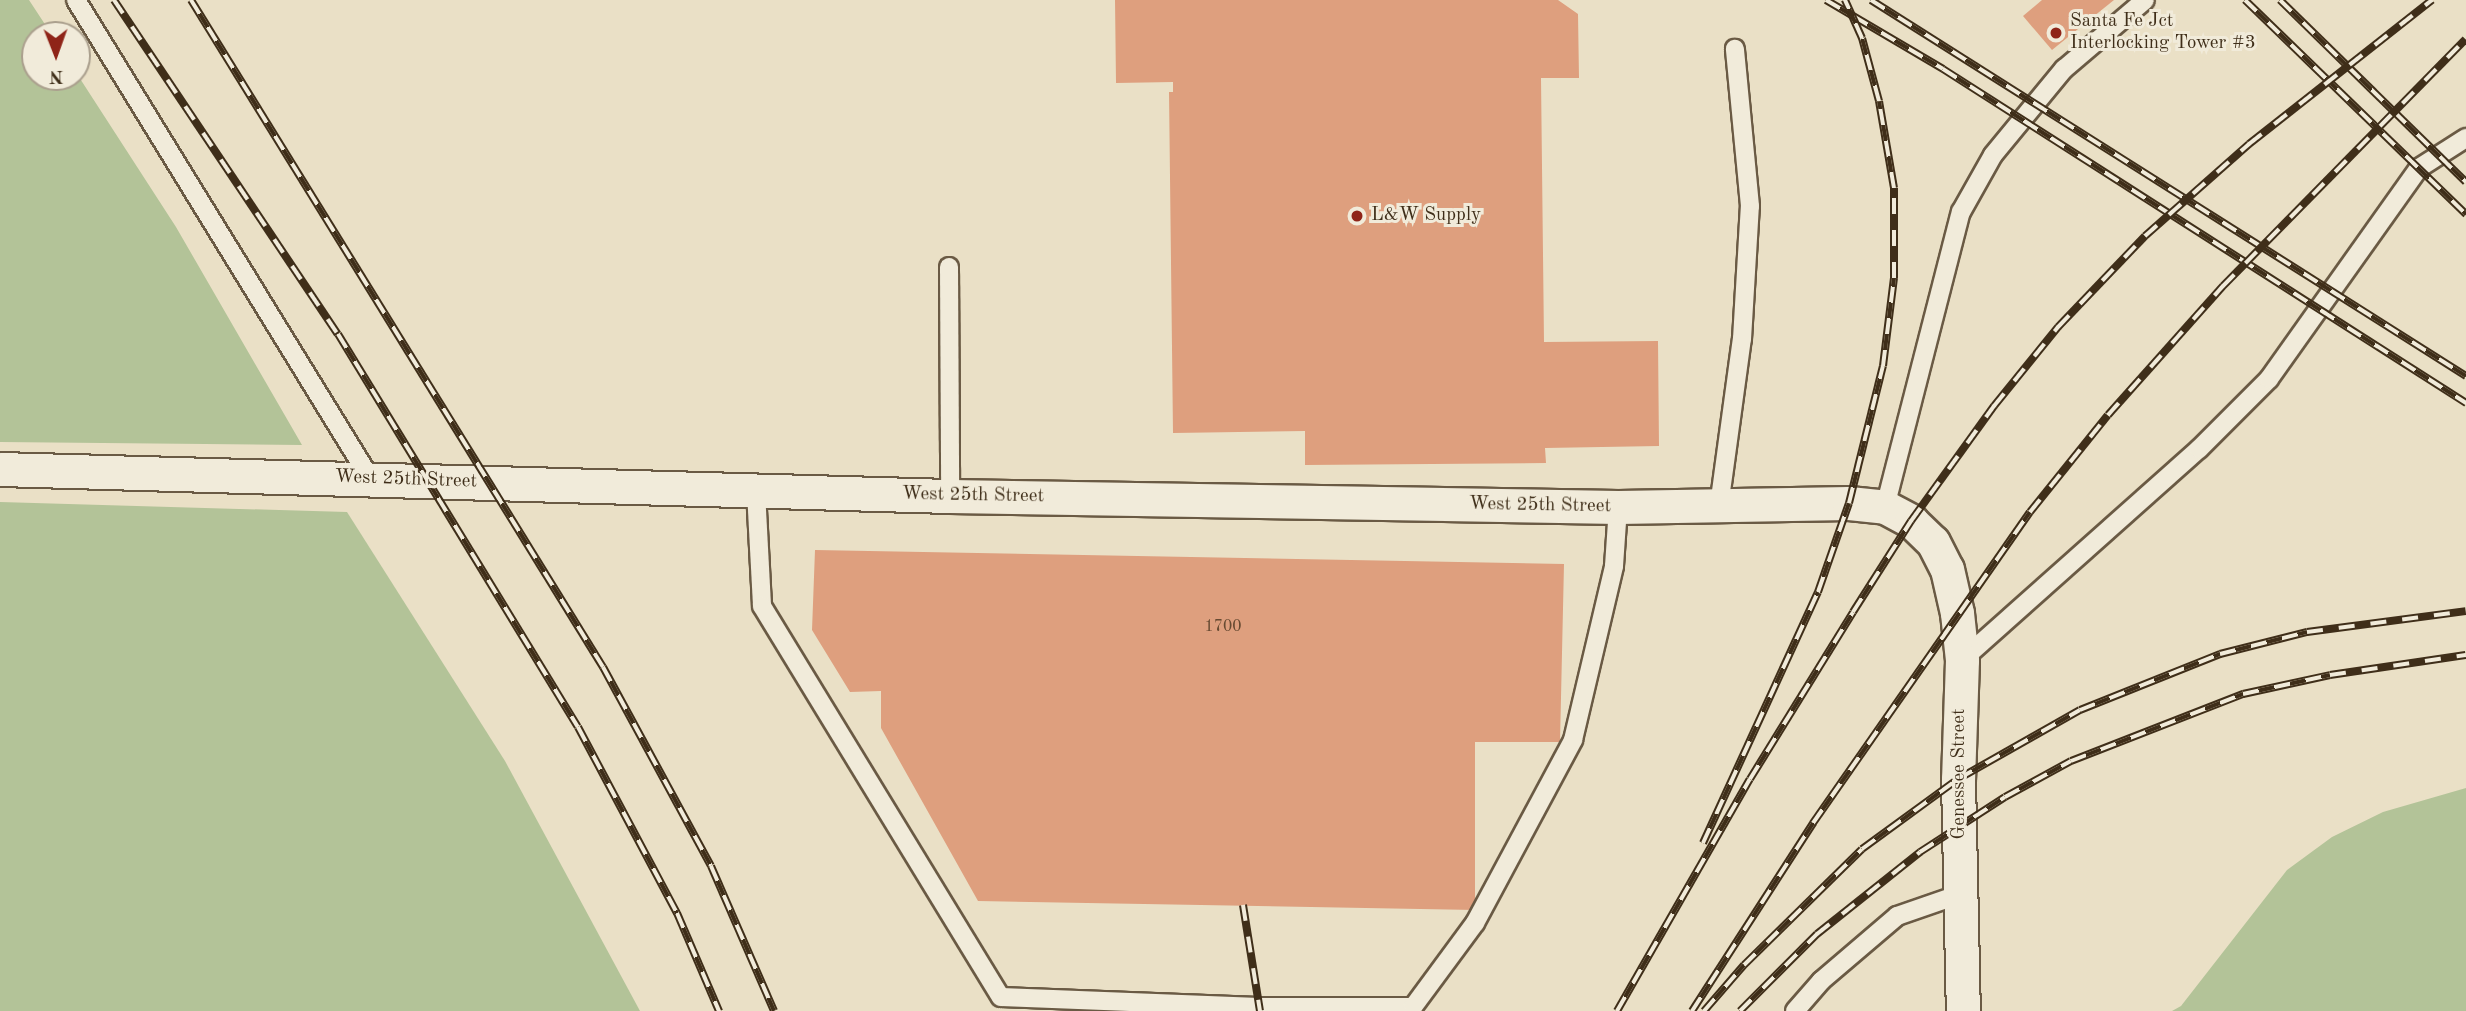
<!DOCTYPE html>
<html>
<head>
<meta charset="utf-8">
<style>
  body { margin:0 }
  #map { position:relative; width:2466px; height:1011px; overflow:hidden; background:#eae0c6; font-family:"Old Standard TT",serif }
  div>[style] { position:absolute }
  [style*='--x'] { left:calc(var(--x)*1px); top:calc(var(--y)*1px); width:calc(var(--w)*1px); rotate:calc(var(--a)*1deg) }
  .green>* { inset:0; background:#b3c398 }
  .building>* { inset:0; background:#de9f7e }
  .roads { filter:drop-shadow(2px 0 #6a5a44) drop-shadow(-2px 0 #6a5a44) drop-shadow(0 2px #6a5a44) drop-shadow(0 -2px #6a5a44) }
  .lane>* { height:18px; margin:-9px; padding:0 9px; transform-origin:9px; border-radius:9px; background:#f1ebda }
  .street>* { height:33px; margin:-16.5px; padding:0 16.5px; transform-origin:16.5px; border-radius:16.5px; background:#f1ebda }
  .rail>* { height:8px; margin-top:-4px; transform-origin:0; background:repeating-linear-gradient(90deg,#f1ebda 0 16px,#3f2e19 0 32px); box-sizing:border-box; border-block:2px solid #3f2e19 }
  .dots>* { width:19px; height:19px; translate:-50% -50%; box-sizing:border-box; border:4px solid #f1ebda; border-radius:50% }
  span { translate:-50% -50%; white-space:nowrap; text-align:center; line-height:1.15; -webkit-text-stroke:6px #f1ebda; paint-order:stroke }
  .number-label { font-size:16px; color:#674a32 }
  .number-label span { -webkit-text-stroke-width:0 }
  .poi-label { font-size:19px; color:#3f2e19 }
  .left { translate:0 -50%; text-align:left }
  .street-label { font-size:19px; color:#3f2e19 }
  .north { position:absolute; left:21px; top:21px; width:70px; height:70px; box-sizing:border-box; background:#f1ebda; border:2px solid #aa9f8d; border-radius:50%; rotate:179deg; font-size:19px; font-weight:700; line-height:28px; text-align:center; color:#3f2e19 }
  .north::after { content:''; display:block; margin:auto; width:24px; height:32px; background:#8f2418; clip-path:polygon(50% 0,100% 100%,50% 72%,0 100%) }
</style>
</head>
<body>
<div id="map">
  <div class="green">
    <i style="clip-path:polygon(0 0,29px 0,52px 35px,35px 35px,35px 77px,77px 74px,176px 227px,302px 445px,0 442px)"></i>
    <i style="clip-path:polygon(0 502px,347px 512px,505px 761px,640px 1011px,0 1011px)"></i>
    <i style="clip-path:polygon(2466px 788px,2466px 1011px,2172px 1011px,2181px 1006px,2287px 870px,2332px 837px,2383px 812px)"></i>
  </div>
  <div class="building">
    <i style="clip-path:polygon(1115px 0,1558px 0,1578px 14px,1579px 78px,1541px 78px,1544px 342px,1658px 341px,1659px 446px,1545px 448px,1546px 463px,1305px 465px,1305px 431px,1173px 433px,1169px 92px,1173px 92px,1173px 82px,1116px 83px)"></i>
    <i style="clip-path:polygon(2042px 0,2114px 0,2052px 50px,2023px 16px)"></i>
    <i style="clip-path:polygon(815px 550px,1564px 564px,1560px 742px,1475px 742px,1475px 910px,978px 901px,881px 728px,881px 691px,850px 692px,812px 630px)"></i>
  </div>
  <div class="roads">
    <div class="lane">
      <i style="--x:76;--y:0;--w:561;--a:58.41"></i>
      <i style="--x:949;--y:267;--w:229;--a:89.7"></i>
      <i style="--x:756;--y:491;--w:115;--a:87"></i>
      <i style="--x:762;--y:606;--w:458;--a:58.6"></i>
      <i style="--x:1001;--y:997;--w:258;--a:2.2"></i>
      <i style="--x:1259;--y:1007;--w:154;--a:0"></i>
      <i style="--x:1413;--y:1007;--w:104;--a:-53.6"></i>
      <i style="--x:1475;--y:923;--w:208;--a:-61.8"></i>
      <i style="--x:1573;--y:740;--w:179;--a:-76.7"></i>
      <i style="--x:1614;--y:566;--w:59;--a:-86.1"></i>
      <i style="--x:1719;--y:506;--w:169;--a:-82.2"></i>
      <i style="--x:1742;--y:339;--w:133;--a:-86.6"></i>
      <i style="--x:1750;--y:206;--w:158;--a:-95.5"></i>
      <i style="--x:1885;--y:507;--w:305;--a:-75.6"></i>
      <i style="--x:1961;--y:212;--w:65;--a:-60.7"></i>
      <i style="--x:1993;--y:155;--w:112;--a:-50.5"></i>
      <i style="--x:2064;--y:69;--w:106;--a:-40.4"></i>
      <i style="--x:1962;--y:660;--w:317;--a:-41.7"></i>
      <i style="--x:2199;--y:449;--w:99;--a:-45"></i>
      <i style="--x:2269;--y:379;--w:259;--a:-54.6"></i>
      <i style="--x:2419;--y:168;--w:56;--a:-32.6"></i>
      <i style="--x:1795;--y:1011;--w:40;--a:-49"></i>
      <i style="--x:1821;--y:981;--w:100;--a:-40.5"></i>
      <i style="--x:1897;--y:916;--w:68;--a:-19"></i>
    </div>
    <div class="street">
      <i style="--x:0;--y:469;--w:950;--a:1.63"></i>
      <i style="--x:950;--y:496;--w:668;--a:0.94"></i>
      <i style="--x:1618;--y:507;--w:231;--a:-1"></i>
      <i style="--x:1849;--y:503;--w:36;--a:6"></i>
      <i style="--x:1885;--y:507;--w:30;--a:28"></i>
      <i style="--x:1911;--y:521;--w:30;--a:44"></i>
      <i style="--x:1933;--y:542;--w:30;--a:63"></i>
      <i style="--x:1947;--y:569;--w:45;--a:77.2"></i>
      <i style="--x:1957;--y:613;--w:47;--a:83.9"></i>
      <i style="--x:1962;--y:660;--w:119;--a:91.9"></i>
      <i style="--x:1958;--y:779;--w:232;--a:88.8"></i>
    </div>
  </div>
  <div class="rail">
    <i style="--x:114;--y:0;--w:402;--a:56.2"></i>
    <i style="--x:338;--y:334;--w:460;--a:58.6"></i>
    <i style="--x:578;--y:727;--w:211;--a:62"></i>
    <i style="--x:677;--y:913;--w:107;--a:66.8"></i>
    <i style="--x:191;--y:0;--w:784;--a:58.3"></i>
    <i style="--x:603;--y:667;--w:226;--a:61.5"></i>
    <i style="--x:711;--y:866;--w:158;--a:66.5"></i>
    <i style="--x:1826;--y:0;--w:136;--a:30.5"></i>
    <i style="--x:1943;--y:69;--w:621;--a:32.56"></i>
    <i style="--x:1871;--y:0;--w:704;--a:32.29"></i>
    <i style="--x:2245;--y:0;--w:308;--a:44.1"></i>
    <i style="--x:2280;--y:0;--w:260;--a:44.4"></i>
    <i style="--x:1703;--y:843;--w:276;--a:-65.4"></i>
    <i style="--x:1818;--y:592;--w:94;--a:-70.8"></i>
    <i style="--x:1849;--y:503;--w:141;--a:-76.1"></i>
    <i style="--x:1883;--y:366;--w:89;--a:-82.9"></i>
    <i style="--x:1894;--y:278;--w:90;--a:-90"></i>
    <i style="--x:1894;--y:188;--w:88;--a:-99.8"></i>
    <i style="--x:1879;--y:101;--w:65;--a:-105.1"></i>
    <i style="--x:1862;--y:38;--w:42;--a:-114.1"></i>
    <i style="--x:1243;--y:905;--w:107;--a:80.9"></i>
    <i style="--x:1617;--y:1011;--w:267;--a:-60.2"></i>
    <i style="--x:1750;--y:779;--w:196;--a:-58.3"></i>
    <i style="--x:1853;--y:612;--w:108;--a:-57.5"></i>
    <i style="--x:1911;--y:521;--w:142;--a:-54.2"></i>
    <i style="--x:1994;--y:406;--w:102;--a:-51"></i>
    <i style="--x:2058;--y:327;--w:126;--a:-46.3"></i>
    <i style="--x:2145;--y:236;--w:139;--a:-41.5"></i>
    <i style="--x:2249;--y:144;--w:233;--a:-38.2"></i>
    <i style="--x:1692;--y:1011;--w:224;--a:-57.2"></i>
    <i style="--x:1813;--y:823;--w:379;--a:-55.1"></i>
    <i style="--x:2030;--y:512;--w:124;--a:-51.2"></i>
    <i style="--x:2108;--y:415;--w:173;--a:-48.3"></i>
    <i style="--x:2223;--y:286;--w:346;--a:-45.5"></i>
    <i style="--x:1704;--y:1011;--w:61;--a:-49"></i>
    <i style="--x:1744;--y:965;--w:165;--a:-44.5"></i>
    <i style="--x:1862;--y:849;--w:119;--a:-36.1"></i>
    <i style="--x:1958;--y:779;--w:140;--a:-29.5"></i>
    <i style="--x:2080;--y:710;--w:151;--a:-21.8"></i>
    <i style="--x:2220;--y:654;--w:90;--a:-14.2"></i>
    <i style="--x:2307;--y:632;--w:160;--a:-7.5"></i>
    <i style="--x:1740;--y:1011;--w:109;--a:-45"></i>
    <i style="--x:1817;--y:934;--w:132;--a:-38.5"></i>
    <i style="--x:1920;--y:852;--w:101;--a:-32.9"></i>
    <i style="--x:2005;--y:797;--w:75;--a:-28.6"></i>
    <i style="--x:2071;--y:761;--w:185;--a:-21.3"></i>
    <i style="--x:2243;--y:694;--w:89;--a:-12.3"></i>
    <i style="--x:2330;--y:675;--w:137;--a:-8.4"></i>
  </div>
  <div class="dots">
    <i style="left:2056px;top:33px;background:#8f2418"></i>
    <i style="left:1357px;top:216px;background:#8f2418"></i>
  </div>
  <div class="number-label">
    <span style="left:1223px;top:627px">1700</span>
  </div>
  <div class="poi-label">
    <span class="left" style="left:2070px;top:33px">Santa Fe Jct<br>Interlocking Tower #3</span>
    <span class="left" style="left:1371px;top:216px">L&amp;W Supply</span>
  </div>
  <div class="street-label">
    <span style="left:406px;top:480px;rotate:2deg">West 25th Street</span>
    <span style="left:973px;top:496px;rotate:1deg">West 25th Street</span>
    <span style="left:1540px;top:506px;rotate:1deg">West 25th Street</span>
    <span style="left:1960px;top:774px;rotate:-90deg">Genessee Street</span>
  </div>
  <div class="north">N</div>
</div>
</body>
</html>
